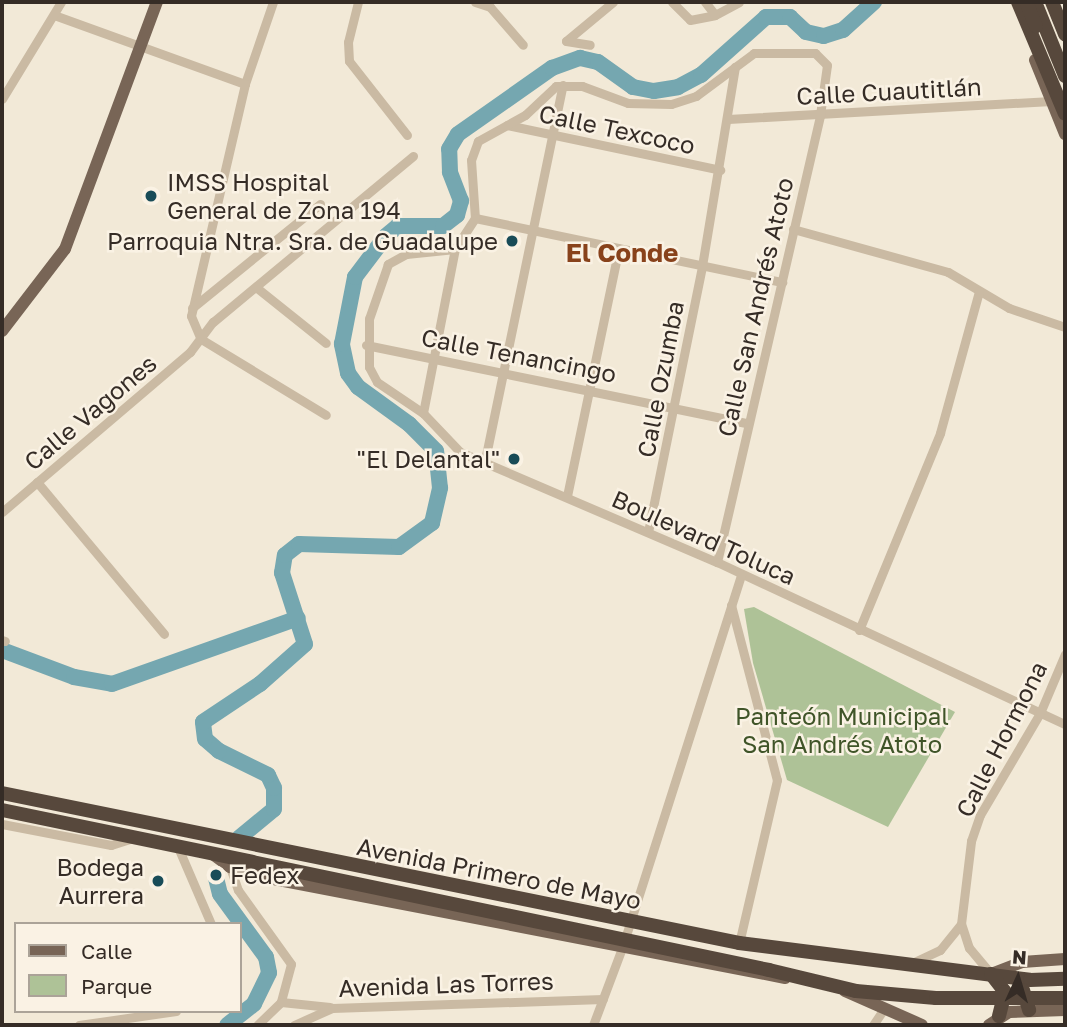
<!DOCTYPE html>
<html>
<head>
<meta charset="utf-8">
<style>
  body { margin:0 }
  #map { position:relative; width:1067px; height:1027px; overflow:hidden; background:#f2e9d7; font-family:"Golos Text",sans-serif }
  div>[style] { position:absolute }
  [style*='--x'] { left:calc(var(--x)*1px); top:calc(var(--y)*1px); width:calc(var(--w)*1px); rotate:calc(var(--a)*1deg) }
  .green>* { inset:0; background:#aec297 }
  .river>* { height:16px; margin:-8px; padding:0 8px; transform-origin:8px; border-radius:8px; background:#75a7b0 }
  .minor>* { height:9px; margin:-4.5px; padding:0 4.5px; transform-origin:4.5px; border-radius:4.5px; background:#cabaa3 }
  .major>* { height:12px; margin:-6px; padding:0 6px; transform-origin:6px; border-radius:6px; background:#786556 }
  .highway>* { height:14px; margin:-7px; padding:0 7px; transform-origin:7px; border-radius:7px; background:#57483c }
  .highway-bridge>* { height:14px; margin:-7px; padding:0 7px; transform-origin:7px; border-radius:7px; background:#57483c }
  .dots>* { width:19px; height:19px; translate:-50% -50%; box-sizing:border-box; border:4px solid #faf2e4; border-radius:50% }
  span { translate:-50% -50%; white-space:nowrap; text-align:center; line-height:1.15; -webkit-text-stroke:5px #faf2e4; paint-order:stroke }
  .street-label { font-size:24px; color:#352c26 }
  .poi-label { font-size:24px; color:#352c26 }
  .left { translate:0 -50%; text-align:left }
  .right { translate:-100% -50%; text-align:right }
  .park-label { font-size:24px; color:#3f5428 }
  .neighbourhood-label { font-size:26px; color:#88421b; font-weight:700 }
  .frame { position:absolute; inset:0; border:4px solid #352c26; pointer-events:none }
  .legend { position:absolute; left:14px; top:922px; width:228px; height:91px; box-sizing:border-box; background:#faf2e4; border:2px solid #aba398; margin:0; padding:9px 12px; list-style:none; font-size:21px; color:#352c26 }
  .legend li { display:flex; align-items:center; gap:14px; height:35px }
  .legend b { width:35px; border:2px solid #aba398 }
  .north { position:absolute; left:983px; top:943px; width:70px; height:70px; -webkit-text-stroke:5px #faf2e4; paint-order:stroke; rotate:4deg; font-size:19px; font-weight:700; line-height:28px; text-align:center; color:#352c26 }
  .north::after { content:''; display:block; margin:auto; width:24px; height:32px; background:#352c26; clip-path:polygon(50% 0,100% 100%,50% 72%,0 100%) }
</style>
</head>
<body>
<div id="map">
  <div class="green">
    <i style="clip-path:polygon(754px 607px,955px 712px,888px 827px,787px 780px,753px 663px,744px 609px)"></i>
  </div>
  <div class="river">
    <i style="--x:2;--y:650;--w:77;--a:20.6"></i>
    <i style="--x:74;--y:677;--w:39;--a:10"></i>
    <i style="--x:112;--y:684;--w:197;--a:-19.5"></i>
    <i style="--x:239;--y:838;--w:45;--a:-39.6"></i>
    <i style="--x:274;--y:809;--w:21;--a:-90"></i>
    <i style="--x:274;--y:788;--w:14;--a:-115"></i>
    <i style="--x:268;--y:775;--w:55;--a:-153.9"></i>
    <i style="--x:219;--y:751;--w:18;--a:-139"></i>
    <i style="--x:205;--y:739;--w:17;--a:-97"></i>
    <i style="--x:203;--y:722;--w:69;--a:-33.7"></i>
    <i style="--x:260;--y:684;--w:60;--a:-41.6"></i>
    <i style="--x:305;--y:644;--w:75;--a:-107.9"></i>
    <i style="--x:282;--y:573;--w:18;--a:-81"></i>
    <i style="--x:285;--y:555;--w:18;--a:-38"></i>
    <i style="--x:299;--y:544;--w:100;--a:1.7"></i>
    <i style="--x:399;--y:547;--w:41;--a:-36"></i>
    <i style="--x:432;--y:523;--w:36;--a:-77"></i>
    <i style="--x:440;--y:488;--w:37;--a:-96"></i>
    <i style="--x:436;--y:451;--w:38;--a:-135"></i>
    <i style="--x:409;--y:424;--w:63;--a:-144"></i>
    <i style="--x:358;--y:387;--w:17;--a:-126"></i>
    <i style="--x:348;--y:373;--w:30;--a:-102"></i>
    <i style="--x:342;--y:344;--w:68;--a:-79"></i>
    <i style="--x:355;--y:277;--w:51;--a:-52.9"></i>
    <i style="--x:386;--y:236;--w:16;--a:-40"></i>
    <i style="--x:398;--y:226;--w:45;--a:0"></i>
    <i style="--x:443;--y:226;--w:18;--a:-38"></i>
    <i style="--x:457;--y:215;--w:15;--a:-74"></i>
    <i style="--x:461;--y:201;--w:31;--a:-111"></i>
    <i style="--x:450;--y:172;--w:23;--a:-92"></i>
    <i style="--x:449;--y:149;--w:17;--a:-59"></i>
    <i style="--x:458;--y:134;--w:115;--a:-35.1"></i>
    <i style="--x:552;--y:68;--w:30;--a:-20"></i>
    <i style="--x:580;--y:58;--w:18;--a:13"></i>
    <i style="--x:598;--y:62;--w:43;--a:35.5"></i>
    <i style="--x:633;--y:87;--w:21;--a:11"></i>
    <i style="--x:654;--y:91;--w:24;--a:-9"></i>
    <i style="--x:678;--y:87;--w:26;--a:-28"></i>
    <i style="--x:701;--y:75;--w:87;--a:-41.7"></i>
    <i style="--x:766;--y:17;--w:24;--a:0"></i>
    <i style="--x:790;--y:17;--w:22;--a:43"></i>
    <i style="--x:806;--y:32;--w:18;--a:13"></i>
    <i style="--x:824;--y:36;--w:20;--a:-18"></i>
    <i style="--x:843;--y:30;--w:42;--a:-42.1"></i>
    <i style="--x:216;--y:878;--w:16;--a:76"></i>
    <i style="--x:220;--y:894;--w:78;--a:53.9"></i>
    <i style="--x:266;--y:957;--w:16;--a:79"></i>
    <i style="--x:269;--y:973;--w:34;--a:116"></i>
    <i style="--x:254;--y:1004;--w:34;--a:142"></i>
  </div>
  <div class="minor">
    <i style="--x:273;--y:2;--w:87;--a:108.9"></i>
    <i style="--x:245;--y:84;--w:238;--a:103.1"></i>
    <i style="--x:191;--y:316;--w:25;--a:67"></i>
    <i style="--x:201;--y:339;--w:146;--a:31.3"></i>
    <i style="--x:358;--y:2;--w:41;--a:104"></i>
    <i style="--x:348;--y:42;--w:19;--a:87"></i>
    <i style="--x:349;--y:61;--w:94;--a:51.9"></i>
    <i style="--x:475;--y:2;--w:16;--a:18"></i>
    <i style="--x:490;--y:7;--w:50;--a:49"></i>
    <i style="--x:672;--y:2;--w:25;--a:45"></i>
    <i style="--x:690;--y:20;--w:25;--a:-11"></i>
    <i style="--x:715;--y:15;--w:27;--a:-28"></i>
    <i style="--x:705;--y:2;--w:16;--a:52"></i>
    <i style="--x:54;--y:15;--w:203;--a:19.9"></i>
    <i style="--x:566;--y:41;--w:61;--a:-39.7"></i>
    <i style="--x:566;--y:41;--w:24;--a:9"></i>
    <i style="--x:2;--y:99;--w:114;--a:-58.7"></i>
    <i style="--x:728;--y:119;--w:324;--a:-3.2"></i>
    <i style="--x:507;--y:125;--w:218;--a:11.9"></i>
    <i style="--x:475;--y:218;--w:314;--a:11.8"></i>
    <i style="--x:793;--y:229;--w:161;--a:15.5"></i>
    <i style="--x:948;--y:272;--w:71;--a:30.5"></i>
    <i style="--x:1009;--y:308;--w:59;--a:18.7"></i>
    <i style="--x:257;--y:288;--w:88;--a:38.6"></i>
    <i style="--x:192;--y:308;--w:165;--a:-39.1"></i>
    <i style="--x:366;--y:345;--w:389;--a:11.6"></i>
    <i style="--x:423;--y:413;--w:167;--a:-79"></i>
    <i style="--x:485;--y:460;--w:383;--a:-78.3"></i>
    <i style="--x:37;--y:482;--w:198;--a:50.1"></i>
    <i style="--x:567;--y:496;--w:253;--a:-78.2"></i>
    <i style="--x:2;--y:512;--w:247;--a:-40.4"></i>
    <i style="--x:190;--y:352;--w:38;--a:-53"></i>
    <i style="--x:213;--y:322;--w:260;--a:-39.7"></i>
    <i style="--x:648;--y:532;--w:271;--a:-78.5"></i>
    <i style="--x:702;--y:266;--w:202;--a:-80.6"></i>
    <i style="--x:717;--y:562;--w:459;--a:-77"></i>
    <i style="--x:820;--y:115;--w:50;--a:-82"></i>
    <i style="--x:827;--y:65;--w:17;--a:-135"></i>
    <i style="--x:815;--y:53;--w:61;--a:180"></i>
    <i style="--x:754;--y:53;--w:72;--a:143.4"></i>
    <i style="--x:696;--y:96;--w:26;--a:162"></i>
    <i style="--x:671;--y:104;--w:43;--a:-178.7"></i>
    <i style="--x:628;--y:103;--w:49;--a:-159.7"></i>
    <i style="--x:582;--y:86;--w:26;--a:180"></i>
    <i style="--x:556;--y:86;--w:42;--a:136.9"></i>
    <i style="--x:525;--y:115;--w:54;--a:151"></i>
    <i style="--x:478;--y:141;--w:20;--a:110"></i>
    <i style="--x:471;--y:160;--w:58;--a:86.1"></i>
    <i style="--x:475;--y:218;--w:37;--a:123"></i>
    <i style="--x:455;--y:249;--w:49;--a:174.2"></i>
    <i style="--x:406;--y:254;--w:21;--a:151"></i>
    <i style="--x:388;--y:264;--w:58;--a:109.1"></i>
    <i style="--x:369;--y:319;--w:48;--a:90"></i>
    <i style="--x:369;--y:367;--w:17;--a:62"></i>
    <i style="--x:377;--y:382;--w:55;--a:34"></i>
    <i style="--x:423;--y:413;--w:54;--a:46.5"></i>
    <i style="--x:460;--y:452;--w:280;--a:23.2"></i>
    <i style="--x:717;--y:562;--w:384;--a:25"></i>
    <i style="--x:731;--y:605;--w:181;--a:75.3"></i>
    <i style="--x:777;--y:780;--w:167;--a:103.1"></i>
    <i style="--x:859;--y:630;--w:213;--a:-67.6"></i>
    <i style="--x:940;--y:433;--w:147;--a:-74.6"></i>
    <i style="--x:2;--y:640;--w:3;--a:18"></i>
    <i style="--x:2;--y:824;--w:111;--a:10.9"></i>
    <i style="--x:111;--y:845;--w:23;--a:-18"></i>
    <i style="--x:177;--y:845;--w:86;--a:66.7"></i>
    <i style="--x:230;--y:867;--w:24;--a:71"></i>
    <i style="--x:238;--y:890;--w:91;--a:54.4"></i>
    <i style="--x:291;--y:964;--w:39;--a:105"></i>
    <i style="--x:281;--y:1002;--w:33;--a:136"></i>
    <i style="--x:912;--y:963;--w:31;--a:-25"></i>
    <i style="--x:940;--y:950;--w:33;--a:-51"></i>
    <i style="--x:991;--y:974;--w:34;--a:-130"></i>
    <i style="--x:969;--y:948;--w:25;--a:-108"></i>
    <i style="--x:961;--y:924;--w:84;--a:-83.1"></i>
    <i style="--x:971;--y:841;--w:28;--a:-71"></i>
    <i style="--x:980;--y:815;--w:118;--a:-59.5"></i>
    <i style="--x:1040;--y:713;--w:64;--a:-67"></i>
    <i style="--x:281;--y:1002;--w:49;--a:5.8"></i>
    <i style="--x:79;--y:1025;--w:98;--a:-8.2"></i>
    <i style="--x:294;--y:1025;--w:42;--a:-24.1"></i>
    <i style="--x:332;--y:1008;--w:271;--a:-1.9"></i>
    <i style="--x:593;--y:1025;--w:82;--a:-69.4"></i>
    <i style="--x:622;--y:948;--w:392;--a:-72.3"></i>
    <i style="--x:873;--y:1025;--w:18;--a:-56"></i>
  </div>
  <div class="major">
    <i style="--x:1035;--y:60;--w:80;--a:67.9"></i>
    <i style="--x:2;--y:331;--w:103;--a:-52.5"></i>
    <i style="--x:65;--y:249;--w:264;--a:-69.6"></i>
    <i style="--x:211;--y:853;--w:24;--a:36"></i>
    <i style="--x:230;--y:867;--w:29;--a:18"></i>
    <i style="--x:258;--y:876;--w:537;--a:10.95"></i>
    <i style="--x:991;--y:974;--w:33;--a:-21"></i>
    <i style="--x:1022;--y:962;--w:43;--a:-4"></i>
    <i style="--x:845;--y:991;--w:84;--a:23.8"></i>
    <i style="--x:989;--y:1025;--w:24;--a:-33"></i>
    <i style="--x:1009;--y:1012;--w:56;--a:-2"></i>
  </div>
  <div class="highway">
    <i style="--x:1018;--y:2;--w:121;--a:67.2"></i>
    <i style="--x:1035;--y:2;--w:80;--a:67.9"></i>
    <i style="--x:1052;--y:2;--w:35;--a:68"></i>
    <i style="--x:2;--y:793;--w:752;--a:11.5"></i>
    <i style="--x:739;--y:943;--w:293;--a:7.2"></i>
    <i style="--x:1030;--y:980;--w:35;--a:-2"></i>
    <i style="--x:2;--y:810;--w:255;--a:11.7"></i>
    <i style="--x:769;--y:970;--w:89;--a:13.6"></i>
    <i style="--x:991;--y:974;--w:23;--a:52"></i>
    <i style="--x:1005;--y:992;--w:25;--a:104"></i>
    <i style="--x:1023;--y:990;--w:21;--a:73"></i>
  </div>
  <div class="highway-bridge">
    <i style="--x:1027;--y:4;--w:24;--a:68"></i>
    <i style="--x:252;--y:862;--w:528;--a:11.8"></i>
    <i style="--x:856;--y:991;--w:80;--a:5"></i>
    <i style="--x:936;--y:998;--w:129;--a:0"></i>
  </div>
  <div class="dots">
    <i style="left:151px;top:196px;background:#194c58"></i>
    <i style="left:512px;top:241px;background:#194c58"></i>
    <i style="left:514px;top:459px;background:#194c58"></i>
    <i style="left:216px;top:875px;background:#194c58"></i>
    <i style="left:158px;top:881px;background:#194c58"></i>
  </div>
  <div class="street-label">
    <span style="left:889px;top:91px;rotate:-3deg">Calle Cuautitlán</span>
    <span style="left:617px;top:129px;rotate:12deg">Calle Texcoco</span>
    <span style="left:755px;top:307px;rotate:-77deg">Calle San Andrés Atoto</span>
    <span style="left:519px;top:355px;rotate:11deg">Calle Tenancingo</span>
    <span style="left:660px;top:379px;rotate:-79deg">Calle Ozumba</span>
    <span style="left:90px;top:412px;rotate:-40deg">Calle Vagones</span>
    <span style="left:704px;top:537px;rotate:24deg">Boulevard Toluca</span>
    <span style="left:1001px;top:739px;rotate:-63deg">Calle Hormona</span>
    <span style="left:499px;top:873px;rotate:11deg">Avenida Primero de Mayo</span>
    <span style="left:446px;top:984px;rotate:-2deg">Avenida Las Torres</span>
  </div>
  <div class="poi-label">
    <span class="left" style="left:167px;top:196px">IMSS Hospital<br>General de Zona 194</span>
    <span class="right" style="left:498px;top:241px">Parroquia Ntra. Sra. de Guadalupe</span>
    <span class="right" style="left:500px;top:459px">"El Delantal"</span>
    <span class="right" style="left:144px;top:881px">Bodega<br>Aurrera</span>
    <span class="left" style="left:230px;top:875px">Fedex</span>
  </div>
  <div class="park-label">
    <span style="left:842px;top:730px">Panteón Municipal<br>San Andrés Atoto</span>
  </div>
  <div class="neighbourhood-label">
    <span style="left:622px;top:253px">El Conde</span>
  </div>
  <div class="frame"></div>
  <ul class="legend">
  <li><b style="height:9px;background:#786556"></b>Calle</li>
  <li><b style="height:19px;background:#aec297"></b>Parque</li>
  </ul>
  <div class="north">N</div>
</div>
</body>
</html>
